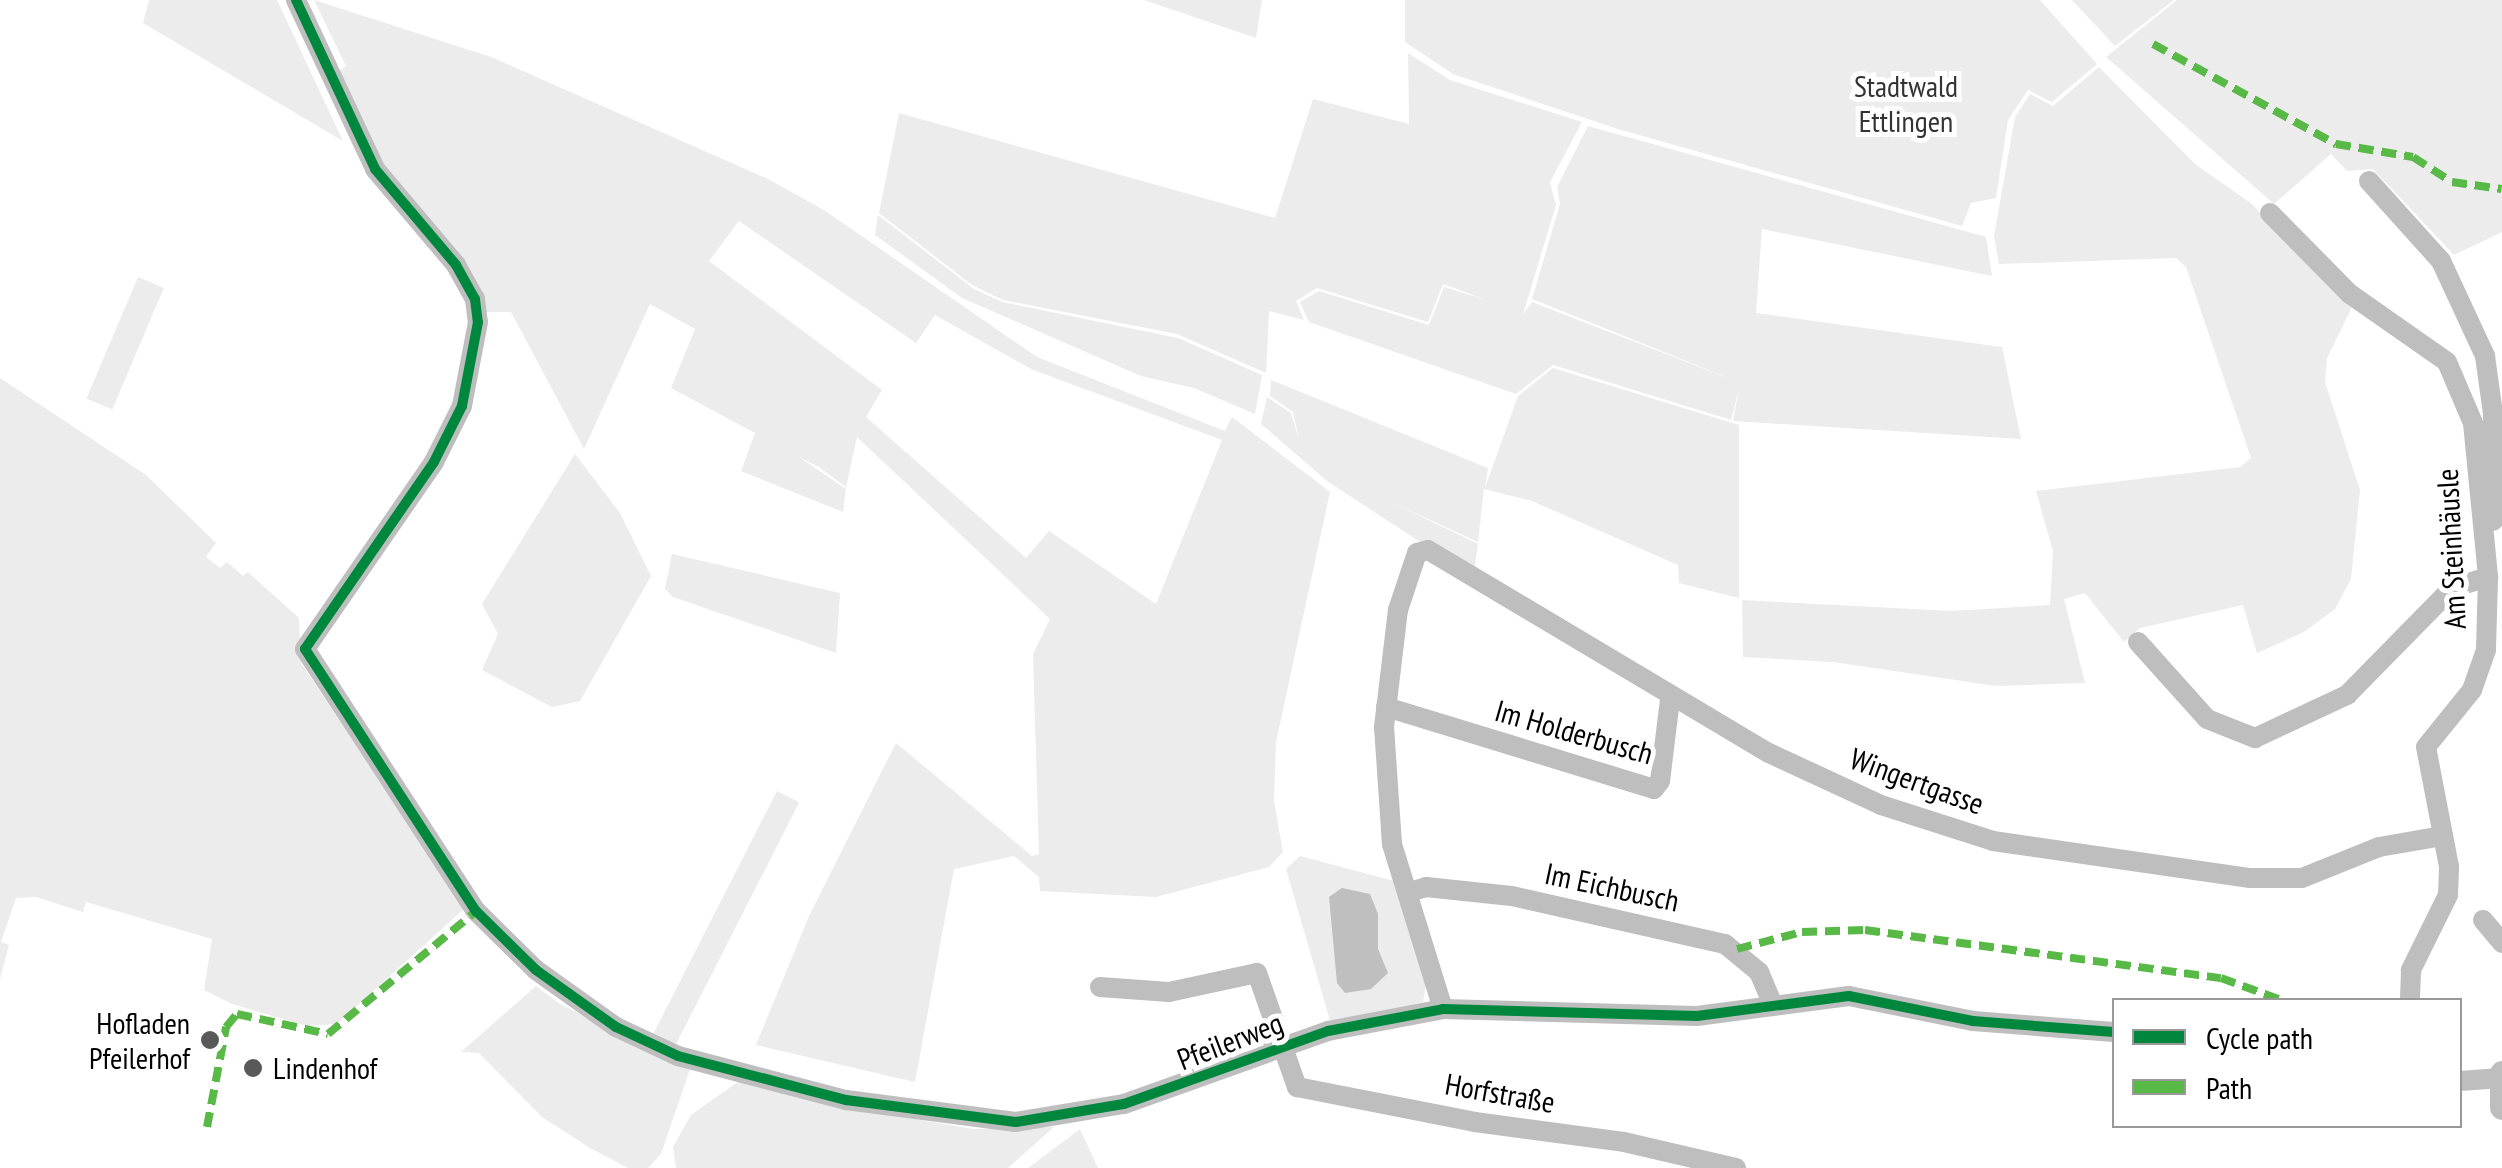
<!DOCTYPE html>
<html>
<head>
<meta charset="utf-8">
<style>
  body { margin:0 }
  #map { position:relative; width:2502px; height:1168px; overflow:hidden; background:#fff; font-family:"PT Sans Narrow",sans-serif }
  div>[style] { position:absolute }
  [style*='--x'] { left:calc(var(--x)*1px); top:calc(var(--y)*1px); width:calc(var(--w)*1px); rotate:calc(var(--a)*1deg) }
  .green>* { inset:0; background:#ececec; transform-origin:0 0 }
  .water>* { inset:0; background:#bfbfbf }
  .minor>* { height:20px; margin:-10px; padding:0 10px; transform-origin:10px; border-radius:10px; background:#bebebe }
  .major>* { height:25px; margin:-12.5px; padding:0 12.5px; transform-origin:12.5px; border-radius:12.5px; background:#bebebe }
  .quiet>* { height:8px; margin-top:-4px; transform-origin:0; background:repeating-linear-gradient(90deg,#58b947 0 15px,transparent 0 23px) }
  .cycleway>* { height:10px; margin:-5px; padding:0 5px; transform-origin:5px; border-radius:5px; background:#00873e }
  .dots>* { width:28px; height:28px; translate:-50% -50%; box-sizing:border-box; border:5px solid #fff; border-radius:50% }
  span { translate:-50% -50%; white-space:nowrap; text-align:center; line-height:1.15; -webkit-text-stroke:10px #fff; paint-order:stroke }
  .park-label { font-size:30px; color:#333 }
  .street-label { font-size:30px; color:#000 }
  .poi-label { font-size:30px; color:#000 }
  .right { translate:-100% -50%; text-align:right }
  .left { translate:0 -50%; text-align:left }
  .legend { position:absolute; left:2112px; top:998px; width:350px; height:130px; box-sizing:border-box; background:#fff; border:2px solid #999; margin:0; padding:12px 18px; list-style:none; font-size:30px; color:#000 }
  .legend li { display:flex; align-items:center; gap:20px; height:50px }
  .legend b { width:50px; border:2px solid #999 }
</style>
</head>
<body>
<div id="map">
  <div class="green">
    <i style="clip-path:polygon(149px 0,277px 0,343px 141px,143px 23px)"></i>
    <i style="clip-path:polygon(evenodd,314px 0,491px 57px,768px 179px,824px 210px,1037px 357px,1225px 431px,1232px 417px,1330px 492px,1276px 742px,1274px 801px,1283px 852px,1269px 867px,1156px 897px,1040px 891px,1039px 877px,1014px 856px,954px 869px,915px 1082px,756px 1045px,809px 916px,896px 743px,1032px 856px,1039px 854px,1033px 654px,1050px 619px,857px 437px,846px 487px,819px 467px,799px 457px,846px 489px,843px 512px,741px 471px,755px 433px,671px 388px,695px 329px,650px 304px,584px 449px,511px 312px,481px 312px,377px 158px,338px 72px,346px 66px,314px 0,739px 221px,916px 343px,935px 315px,1031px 369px,1222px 440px,1156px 604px,1049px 531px,1026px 558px,866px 417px,882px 390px,709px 261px,739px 221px)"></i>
    <i style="clip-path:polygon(1144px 0,1262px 0,1256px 38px)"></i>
    <i style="clip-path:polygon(1405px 0,2040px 0,2097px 64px,2052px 102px,2028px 90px,2008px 120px,1996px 198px,1971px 203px,1962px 226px,1618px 129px,1453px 74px,1405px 42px)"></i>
    <i style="clip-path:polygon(2072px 0,2174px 0,2115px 46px)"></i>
    <i style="clip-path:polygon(2177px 0,2502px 0,2502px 232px,2454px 255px,2373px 169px,2347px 171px,2331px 154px,2274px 204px,2106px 57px)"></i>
    <i style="clip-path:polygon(1408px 53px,1450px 80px,1582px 122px,1550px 182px,1556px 205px,1523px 314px,1532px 302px,1741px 383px,1532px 299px,1560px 204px,1557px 187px,1588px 126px,1986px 237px,1992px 276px,1762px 229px,1756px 313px,2002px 347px,2021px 439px,1733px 421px,1739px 389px,1731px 420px,1553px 365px,1516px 394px,1309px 322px,1300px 302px,1319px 291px,1429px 325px,1444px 287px,1486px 300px,1443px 284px,1428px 322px,1317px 288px,1296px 301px,1304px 320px,1269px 311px,1266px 373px,1177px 334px,1003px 300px,972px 285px,879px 213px,899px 113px,1275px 218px,1313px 99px,1409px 124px)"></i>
    <i style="clip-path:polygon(2099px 67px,2195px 164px,2252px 204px,2322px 280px,2354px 303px,2327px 358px,2325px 382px,2360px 490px,2351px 579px,2335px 609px,2304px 632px,2257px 653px,2243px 605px,2140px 628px,2124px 642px,2085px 593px,2064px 599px,2085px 683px,1996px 686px,1833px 662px,1743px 657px,1742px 600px,1951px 611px,2050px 605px,2053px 551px,2036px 491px,2240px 467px,2251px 458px,2186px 267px,2176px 258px,1999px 264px,1994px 236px,2015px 117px,2030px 94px,2053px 106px)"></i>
    <i style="clip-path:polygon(878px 215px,974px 289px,1002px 302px,1178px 338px,1262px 375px,1255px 414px,1194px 388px,1141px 376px,962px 298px,875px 235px)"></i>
    <i style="left:138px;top:277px;width:28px;height:132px;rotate:23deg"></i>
    <i style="clip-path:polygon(1553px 368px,1739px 425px,1739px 598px,1679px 583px,1678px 565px,1532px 501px,1484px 489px,1478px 542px,1389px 501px,1478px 544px,1475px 566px,1425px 545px,1327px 481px,1261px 424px,1267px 397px,1291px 413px,1299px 439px,1293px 412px,1270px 396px,1271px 380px,1488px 468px,1485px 488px,1518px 396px)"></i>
    <i style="clip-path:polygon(0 378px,146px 475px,216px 543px,206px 557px,220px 568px,227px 562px,243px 576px,248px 572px,299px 618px,301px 663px,465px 908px,337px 1024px,307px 1026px,232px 1004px,204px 990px,212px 939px,86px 902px,83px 912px,36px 897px,16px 898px,1px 942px,9px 945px,0 979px)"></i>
    <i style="clip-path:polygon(575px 454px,620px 513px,651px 576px,580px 701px,552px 707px,482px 670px,498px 634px,482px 604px)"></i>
    <i style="clip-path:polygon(672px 554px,840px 593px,836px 653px,673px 597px,665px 589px)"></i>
    <i style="left:777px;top:791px;width:25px;height:274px;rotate:27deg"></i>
    <i style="clip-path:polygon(1300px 856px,1394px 881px,1426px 985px,1423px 1002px,1331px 1024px,1286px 869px)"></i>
    <i style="clip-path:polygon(536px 986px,560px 1004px,691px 1066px,661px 1154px,648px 1168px,628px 1168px,590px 1148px,542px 1117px,479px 1053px,461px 1052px)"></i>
    <i style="clip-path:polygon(742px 1079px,831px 1105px,973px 1129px,1054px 1127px,1008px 1168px,676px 1168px,673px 1147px,691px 1115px)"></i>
    <i style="clip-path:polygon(1080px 1129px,1098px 1168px,1028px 1168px)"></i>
  </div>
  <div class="water">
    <i style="clip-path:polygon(1342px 888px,1370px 894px,1378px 914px,1378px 949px,1388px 973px,1371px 989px,1345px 993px,1337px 983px,1329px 897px)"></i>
  </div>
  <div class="minor">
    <i style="--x:296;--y:0;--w:187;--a:64.9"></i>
    <i style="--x:375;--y:169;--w:126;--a:49.8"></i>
    <i style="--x:456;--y:265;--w:39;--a:61"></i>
    <i style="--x:475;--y:299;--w:23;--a:83"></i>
    <i style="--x:478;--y:322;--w:86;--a:100.8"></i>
    <i style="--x:462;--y:406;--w:63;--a:116.6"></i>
    <i style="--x:434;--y:462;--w:227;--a:124.6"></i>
    <i style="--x:305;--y:649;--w:313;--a:56.9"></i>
    <i style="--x:476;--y:911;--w:84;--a:44.5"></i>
    <i style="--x:536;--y:970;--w:98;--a:35.5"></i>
    <i style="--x:616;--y:1027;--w:68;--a:25.1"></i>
    <i style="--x:678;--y:1056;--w:174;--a:14.7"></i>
    <i style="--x:846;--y:1100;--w:171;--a:7.4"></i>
    <i style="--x:1016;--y:1122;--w:109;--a:-9.5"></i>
    <i style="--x:1124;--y:1104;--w:217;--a:-19.7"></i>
    <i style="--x:1328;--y:1031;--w:117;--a:-10.8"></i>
    <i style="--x:1443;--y:1009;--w:254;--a:1.6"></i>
    <i style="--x:1697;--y:1016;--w:153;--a:-7.5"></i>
    <i style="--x:1849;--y:996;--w:126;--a:11.4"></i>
    <i style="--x:1973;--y:1021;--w:141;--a:4.5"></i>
    <i style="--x:2369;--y:181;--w:108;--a:48"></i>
    <i style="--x:2441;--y:261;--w:105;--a:65.1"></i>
    <i style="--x:2485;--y:356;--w:59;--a:82.1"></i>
    <i style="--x:2493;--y:414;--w:107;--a:90"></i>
    <i style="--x:2270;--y:213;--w:114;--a:45.4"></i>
    <i style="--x:2350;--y:294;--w:118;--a:35"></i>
    <i style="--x:2447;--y:362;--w:66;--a:66.9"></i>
    <i style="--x:2473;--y:423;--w:155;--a:84.4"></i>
    <i style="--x:2488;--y:577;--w:73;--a:91.6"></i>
    <i style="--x:2486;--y:650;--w:42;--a:109.3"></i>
    <i style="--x:2472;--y:690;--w:73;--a:128.9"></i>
    <i style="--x:2426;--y:747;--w:122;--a:79.1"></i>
    <i style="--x:2449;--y:867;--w:28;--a:92"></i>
    <i style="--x:2448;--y:895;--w:84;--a:116.3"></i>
    <i style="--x:2411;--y:970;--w:30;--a:92"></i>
    <i style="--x:2138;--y:642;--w:103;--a:48.1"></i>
    <i style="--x:2207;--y:719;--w:52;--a:21.6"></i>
    <i style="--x:2255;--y:738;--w:102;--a:-25.1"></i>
    <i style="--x:2347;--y:695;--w:150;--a:-45.5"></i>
    <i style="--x:2452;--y:588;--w:38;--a:-17"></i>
    <i style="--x:1386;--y:707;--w:280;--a:17"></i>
    <i style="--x:1654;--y:789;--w:10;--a:-53"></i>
    <i style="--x:1660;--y:781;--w:83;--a:-83"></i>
    <i style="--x:1409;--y:892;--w:18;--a:-16"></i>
    <i style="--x:1426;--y:887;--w:86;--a:6"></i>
    <i style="--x:1512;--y:896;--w:218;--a:12.7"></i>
    <i style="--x:1725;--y:944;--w:44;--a:39.5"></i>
    <i style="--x:1759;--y:972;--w:33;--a:67"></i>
    <i style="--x:2483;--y:920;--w:30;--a:50"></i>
    <i style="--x:1100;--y:987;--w:69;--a:4.1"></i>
    <i style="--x:1169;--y:992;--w:90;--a:-12.2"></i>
    <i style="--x:1257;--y:973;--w:121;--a:70.7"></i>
    <i style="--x:1297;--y:1087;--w:181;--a:11.1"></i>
    <i style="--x:1475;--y:1122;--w:150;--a:7.6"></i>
    <i style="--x:1624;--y:1142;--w:115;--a:13.1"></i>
    <i style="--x:1443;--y:1009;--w:173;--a:-107.2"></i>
    <i style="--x:1392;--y:844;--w:117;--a:-93.9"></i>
    <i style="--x:1384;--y:727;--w:118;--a:-83.2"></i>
    <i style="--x:1398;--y:610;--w:60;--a:-71.6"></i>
    <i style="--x:1417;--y:553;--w:11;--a:-15"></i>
    <i style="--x:1428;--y:550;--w:397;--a:30.8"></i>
    <i style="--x:1769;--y:753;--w:123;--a:24.9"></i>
    <i style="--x:1881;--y:805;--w:118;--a:17.8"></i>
    <i style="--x:1993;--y:841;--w:260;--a:8.2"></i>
    <i style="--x:2250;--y:878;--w:52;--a:0"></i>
    <i style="--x:2302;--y:878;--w:83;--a:-21.9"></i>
    <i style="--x:2379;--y:847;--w:65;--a:-9.8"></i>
    <i style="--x:2460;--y:1081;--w:41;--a:-4.2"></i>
  </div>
  <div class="major">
    <i style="--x:2502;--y:1073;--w:34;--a:90"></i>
  </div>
  <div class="quiet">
    <i style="--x:2153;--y:44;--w:209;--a:28.7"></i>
    <i style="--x:2336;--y:144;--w:78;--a:9.6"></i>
    <i style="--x:2413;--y:157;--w:46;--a:32.7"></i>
    <i style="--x:2452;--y:182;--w:50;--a:8"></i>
    <i style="--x:1737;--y:949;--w:67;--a:-14.7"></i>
    <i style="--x:1802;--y:932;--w:63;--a:-1.8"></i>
    <i style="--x:1865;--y:930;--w:359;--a:7.7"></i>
    <i style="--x:2221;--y:978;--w:64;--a:20.1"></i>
    <i style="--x:207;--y:1127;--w:102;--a:-79.2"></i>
    <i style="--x:226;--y:1027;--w:17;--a:-50"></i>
    <i style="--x:237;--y:1014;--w:93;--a:12.4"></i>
    <i style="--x:328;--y:1034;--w:192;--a:-39.7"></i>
  </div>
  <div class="cycleway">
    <i style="--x:296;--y:0;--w:187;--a:64.9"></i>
    <i style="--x:375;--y:169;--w:126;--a:49.8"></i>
    <i style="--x:456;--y:265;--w:39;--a:61"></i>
    <i style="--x:475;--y:299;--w:23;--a:83"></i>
    <i style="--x:478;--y:322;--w:86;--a:100.8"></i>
    <i style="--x:462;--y:406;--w:63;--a:116.6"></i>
    <i style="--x:434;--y:462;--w:227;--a:124.6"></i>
    <i style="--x:305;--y:649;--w:313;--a:56.9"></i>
    <i style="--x:476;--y:911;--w:84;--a:44.5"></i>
    <i style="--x:536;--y:970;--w:98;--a:35.5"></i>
    <i style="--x:616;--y:1027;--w:68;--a:25.1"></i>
    <i style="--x:678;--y:1056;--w:174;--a:14.7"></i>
    <i style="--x:846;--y:1100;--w:171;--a:7.4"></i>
    <i style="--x:1016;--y:1122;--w:109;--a:-9.5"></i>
    <i style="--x:1124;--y:1104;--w:217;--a:-19.7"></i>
    <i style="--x:1328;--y:1031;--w:117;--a:-10.8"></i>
    <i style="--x:1443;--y:1009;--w:254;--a:1.6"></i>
    <i style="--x:1697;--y:1016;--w:153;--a:-7.5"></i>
    <i style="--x:1849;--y:996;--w:126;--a:11.4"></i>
    <i style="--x:1973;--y:1021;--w:141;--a:4.5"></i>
  </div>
  <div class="dots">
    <i style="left:210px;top:1040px;background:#595959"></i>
    <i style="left:253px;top:1068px;background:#595959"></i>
  </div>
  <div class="park-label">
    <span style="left:1906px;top:103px">Stadtwald<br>Ettlingen</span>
  </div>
  <div class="street-label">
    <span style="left:2451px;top:549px;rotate:-93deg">Am Steinhäusle</span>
    <span style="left:1574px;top:732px;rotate:16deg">Im Holderbusch</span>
    <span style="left:1917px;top:781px;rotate:20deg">Wingertgasse</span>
    <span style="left:1612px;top:887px;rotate:12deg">Im Eichbusch</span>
    <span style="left:1230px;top:1041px;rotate:-21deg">Pfeilerweg</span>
    <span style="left:1500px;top:1093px;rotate:10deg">Horfstraße</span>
  </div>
  <div class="poi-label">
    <span class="right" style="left:190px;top:1040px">Hofladen<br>Pfeilerhof</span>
    <span class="left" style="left:273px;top:1068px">Lindenhof</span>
  </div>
  <ul class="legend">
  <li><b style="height:12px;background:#00873e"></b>Cycle path</li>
  <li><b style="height:12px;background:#58b947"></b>Path</li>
  </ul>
</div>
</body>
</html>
